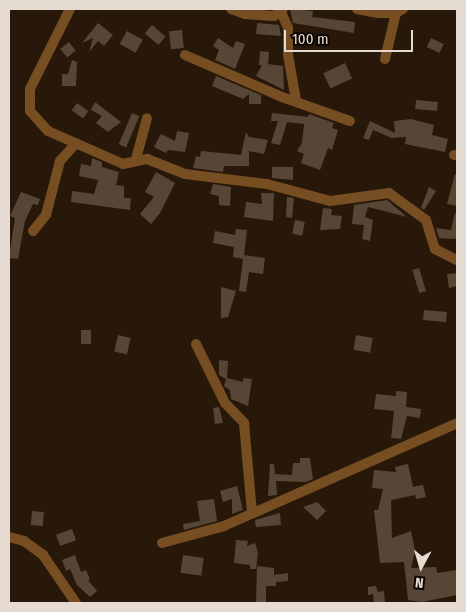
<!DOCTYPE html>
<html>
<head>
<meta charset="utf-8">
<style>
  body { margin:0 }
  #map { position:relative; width:466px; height:612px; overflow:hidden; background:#271809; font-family:"Fira Sans Condensed",sans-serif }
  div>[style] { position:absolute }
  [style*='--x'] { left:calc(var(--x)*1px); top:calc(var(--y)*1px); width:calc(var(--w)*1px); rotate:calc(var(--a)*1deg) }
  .building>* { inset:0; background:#574636; transform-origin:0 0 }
  .street>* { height:10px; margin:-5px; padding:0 5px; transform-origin:5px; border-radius:5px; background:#774d22 }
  span { translate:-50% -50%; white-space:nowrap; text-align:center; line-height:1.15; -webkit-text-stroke:4.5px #0b0502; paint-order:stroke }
  .frame { position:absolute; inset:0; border:10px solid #e5dbd1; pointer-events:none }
  .north { position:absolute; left:396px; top:542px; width:50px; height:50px; -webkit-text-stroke:4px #0b0502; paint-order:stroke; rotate:186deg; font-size:14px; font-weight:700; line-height:20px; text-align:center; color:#e5dbd1 }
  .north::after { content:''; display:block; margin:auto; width:18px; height:22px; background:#e5dbd1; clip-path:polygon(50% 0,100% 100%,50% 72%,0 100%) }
  .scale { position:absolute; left:284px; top:30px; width:129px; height:22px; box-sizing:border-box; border:2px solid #e5dbd1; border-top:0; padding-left:6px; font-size:15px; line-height:18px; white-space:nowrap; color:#e5dbd1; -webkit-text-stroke:4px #0b0502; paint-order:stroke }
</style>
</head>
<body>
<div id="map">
  <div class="building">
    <i style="clip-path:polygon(290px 9px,313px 11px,312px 17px,355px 22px,354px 33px,293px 23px)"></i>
    <i style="clip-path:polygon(98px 23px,113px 35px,104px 46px,98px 41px,89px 52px,93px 38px,82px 43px)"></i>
    <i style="clip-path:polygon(257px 23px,279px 25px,281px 36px,256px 34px)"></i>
    <i style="left:152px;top:25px;width:18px;height:11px;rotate:41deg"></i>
    <i style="left:182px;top:30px;width:18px;height:13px;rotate:84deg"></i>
    <i style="left:127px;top:31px;width:18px;height:15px;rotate:29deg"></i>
    <i style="clip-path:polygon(218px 38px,233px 48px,236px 41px,245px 44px,235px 69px,215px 60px,219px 50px,213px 46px)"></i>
    <i style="left:431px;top:38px;width:14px;height:10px;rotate:25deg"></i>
    <i style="left:69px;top:42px;width:11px;height:11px;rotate:52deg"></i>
    <i style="clip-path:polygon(260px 51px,269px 52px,268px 64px,283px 66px,284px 90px,256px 76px,262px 65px,259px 65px)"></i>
    <i style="clip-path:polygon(72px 60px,77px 62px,76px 86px,62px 86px,62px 74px,68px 74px)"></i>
    <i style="left:345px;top:63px;width:17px;height:24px;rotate:65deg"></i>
    <i style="clip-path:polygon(216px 76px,261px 95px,261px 104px,249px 104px,249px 94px,243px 99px,212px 86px)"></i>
    <i style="left:416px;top:100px;width:22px;height:9px;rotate:5deg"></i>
    <i style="clip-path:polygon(95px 102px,121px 122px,108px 132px,96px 123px,102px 116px,91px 110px)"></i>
    <i style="left:77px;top:103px;width:14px;height:9px;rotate:36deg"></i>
    <i style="left:132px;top:113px;width:8px;height:34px;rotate:23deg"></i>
    <i style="clip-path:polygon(272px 113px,308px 117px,309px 114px,334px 123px,332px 128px,338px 130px,332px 150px,328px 148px,320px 170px,301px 163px,304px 154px,297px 151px,302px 143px,304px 124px,287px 122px,280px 145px,271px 143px,278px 121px,271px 121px)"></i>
    <i style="clip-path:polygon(411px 119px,434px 125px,432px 135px,448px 139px,445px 152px,405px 144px,406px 137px,392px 138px,373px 130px,369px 140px,363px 138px,370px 121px,395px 133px,394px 121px)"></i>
    <i style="clip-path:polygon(177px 131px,189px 133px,185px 152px,168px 150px,166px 153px,154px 147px,161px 134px,175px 141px)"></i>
    <i style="clip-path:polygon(246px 132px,249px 137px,268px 140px,264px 154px,249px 151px,249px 166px,224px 166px,223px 172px,193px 168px,196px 156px,200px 157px,201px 151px,241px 155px)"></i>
    <i style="clip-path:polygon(92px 158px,102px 162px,102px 167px,119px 172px,116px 185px,124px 186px,124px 198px,131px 198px,130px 210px,71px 202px,72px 191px,94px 194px,98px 180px,79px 176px,81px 164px,91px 166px)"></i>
    <i style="clip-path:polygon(272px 167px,293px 167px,293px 180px,272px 178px)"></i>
    <i style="clip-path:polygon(156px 172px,175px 183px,160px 213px,151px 224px,140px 214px,154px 197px,145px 192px)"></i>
    <i style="clip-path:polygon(455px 174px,457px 175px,457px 206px,447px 204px)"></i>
    <i style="clip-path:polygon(213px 184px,231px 187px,230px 206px,219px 205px,219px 196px,210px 194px)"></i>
    <i style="clip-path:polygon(429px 187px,436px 191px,424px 210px,421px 208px)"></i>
    <i style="clip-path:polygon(21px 192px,40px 199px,38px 205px,33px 204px,25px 221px,18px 259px,9px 258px,15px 218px,10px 216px)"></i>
    <i style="clip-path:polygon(261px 193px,274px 193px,273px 221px,244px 217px,246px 202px,262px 204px)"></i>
    <i style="clip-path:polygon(287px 197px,294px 198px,292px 218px,286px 217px)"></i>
    <i style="clip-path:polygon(387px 200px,407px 217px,368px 207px,365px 217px,373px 220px,370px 241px,362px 239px,364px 225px,352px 224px,354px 205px)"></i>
    <i style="clip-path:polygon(323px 208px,332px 209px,331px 215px,342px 216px,340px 229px,320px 230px)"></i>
    <i style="clip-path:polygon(455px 213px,457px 214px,457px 239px,439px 238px,436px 228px,451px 230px)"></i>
    <i style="left:295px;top:220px;width:10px;height:14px;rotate:11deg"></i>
    <i style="clip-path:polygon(236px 229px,247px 230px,244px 255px,265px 258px,263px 274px,249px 272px,246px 292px,239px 291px,243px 259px,233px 257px,234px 247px,213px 243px,215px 231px,235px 235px)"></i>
    <i style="left:419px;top:268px;width:24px;height:7px;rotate:73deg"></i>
    <i style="clip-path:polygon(457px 273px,457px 286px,449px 288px,447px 274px)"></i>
    <i style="clip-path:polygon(221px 287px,236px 291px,228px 317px,221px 318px)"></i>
    <i style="left:424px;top:310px;width:23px;height:10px;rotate:5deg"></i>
    <i style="left:81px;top:330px;width:10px;height:14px"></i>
    <i style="left:118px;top:335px;width:13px;height:17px;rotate:13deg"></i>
    <i style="left:356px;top:335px;width:17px;height:15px;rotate:10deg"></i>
    <i style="clip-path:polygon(219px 360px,228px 361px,227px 378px,243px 382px,243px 378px,252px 379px,248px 406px,231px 399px,230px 390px,224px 386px,226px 379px,219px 375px)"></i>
    <i style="clip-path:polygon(396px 391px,407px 392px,406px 407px,421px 409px,420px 418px,407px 416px,401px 439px,391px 438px,394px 411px,374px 409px,376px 394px,396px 396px)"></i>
    <i style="clip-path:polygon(219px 407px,223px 423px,215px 424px,213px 408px)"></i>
    <i style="clip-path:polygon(300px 458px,310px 458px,313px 479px,306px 482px,276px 481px,277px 495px,268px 496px,270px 464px,274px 464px,275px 474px,292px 475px,293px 463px,300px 463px)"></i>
    <i style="clip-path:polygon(408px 464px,413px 487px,423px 485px,426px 497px,416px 499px,415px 495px,391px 500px,392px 538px,411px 531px,415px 551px,411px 568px,436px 567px,437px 573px,457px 570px,457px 595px,422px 602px,408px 600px,404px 562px,380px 563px,374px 510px,378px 510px,383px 489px,372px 488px,374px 470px,396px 472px,395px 467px)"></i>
    <i style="clip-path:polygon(237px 486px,243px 510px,232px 514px,232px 499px,223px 502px,220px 491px)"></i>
    <i style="clip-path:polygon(214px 499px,217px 521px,184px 530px,183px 524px,200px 521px,197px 501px)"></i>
    <i style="clip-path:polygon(317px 502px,326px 511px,317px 520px,303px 507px)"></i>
    <i style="left:32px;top:511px;width:12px;height:14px;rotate:5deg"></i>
    <i style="clip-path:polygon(280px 513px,281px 525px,256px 527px,255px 520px)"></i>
    <i style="left:72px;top:529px;width:12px;height:17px;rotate:70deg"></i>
    <i style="clip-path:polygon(236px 540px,248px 541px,247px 546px,255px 543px,258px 553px,256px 569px,250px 569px,250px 565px,234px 563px)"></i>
    <i style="clip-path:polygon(75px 555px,81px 572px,86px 570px,90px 579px,88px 580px,97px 591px,90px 597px,77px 585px,70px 569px,66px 571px,62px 560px)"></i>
    <i style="left:183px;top:555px;width:21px;height:18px;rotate:8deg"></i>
    <i style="clip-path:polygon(257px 566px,274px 568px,274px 575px,288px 573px,288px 581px,276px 582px,276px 586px,266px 586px,266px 603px,256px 603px)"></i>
    <i style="clip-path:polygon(376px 586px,378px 592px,384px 591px,385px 603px,374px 603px,373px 594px,368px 595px,368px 587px)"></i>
  </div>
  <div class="street">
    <i style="--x:70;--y:9;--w:89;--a:116.6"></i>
    <i style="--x:30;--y:89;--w:22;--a:90"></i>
    <i style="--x:30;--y:111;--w:27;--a:48"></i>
    <i style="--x:48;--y:131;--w:82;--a:23.7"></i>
    <i style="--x:123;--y:164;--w:25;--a:-12"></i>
    <i style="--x:147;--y:159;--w:41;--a:21.5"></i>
    <i style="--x:185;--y:174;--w:83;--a:7"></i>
    <i style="--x:267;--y:184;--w:65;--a:15.1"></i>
    <i style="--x:330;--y:201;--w:60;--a:-7.7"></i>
    <i style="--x:389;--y:193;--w:46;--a:36.1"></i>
    <i style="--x:426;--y:220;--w:30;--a:73"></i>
    <i style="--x:435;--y:249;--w:25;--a:27"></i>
    <i style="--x:231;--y:9;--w:15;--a:20"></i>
    <i style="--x:245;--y:14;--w:29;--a:4"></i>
    <i style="--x:274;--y:16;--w:11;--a:-38"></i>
    <i style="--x:357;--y:9;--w:21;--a:11"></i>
    <i style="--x:378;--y:13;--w:18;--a:0"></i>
    <i style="--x:396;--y:13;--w:8;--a:-30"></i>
    <i style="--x:281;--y:12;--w:17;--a:66"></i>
    <i style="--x:288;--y:28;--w:27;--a:90"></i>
    <i style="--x:288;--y:55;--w:46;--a:79.9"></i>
    <i style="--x:185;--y:55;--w:106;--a:23.4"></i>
    <i style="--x:282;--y:97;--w:72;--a:19.4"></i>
    <i style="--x:385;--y:59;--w:47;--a:-76.6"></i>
    <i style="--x:454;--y:155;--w:3;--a:0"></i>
    <i style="--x:136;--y:159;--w:42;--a:-75"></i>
    <i style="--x:33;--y:231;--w:21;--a:-51"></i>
    <i style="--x:46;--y:215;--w:56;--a:-75.5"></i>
    <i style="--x:60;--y:161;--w:24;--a:-48"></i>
    <i style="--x:196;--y:344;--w:66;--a:63.8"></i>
    <i style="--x:225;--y:403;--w:28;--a:46"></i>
    <i style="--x:244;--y:423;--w:89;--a:84.9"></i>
    <i style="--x:9;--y:537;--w:16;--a:15"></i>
    <i style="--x:24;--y:541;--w:24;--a:36"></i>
    <i style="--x:43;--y:555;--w:58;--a:55.5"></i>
    <i style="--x:162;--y:543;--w:64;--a:-15.3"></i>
    <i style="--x:224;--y:526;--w:255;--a:-23.8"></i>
  </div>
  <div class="frame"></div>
  <div class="north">N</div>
  <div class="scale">100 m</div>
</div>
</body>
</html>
